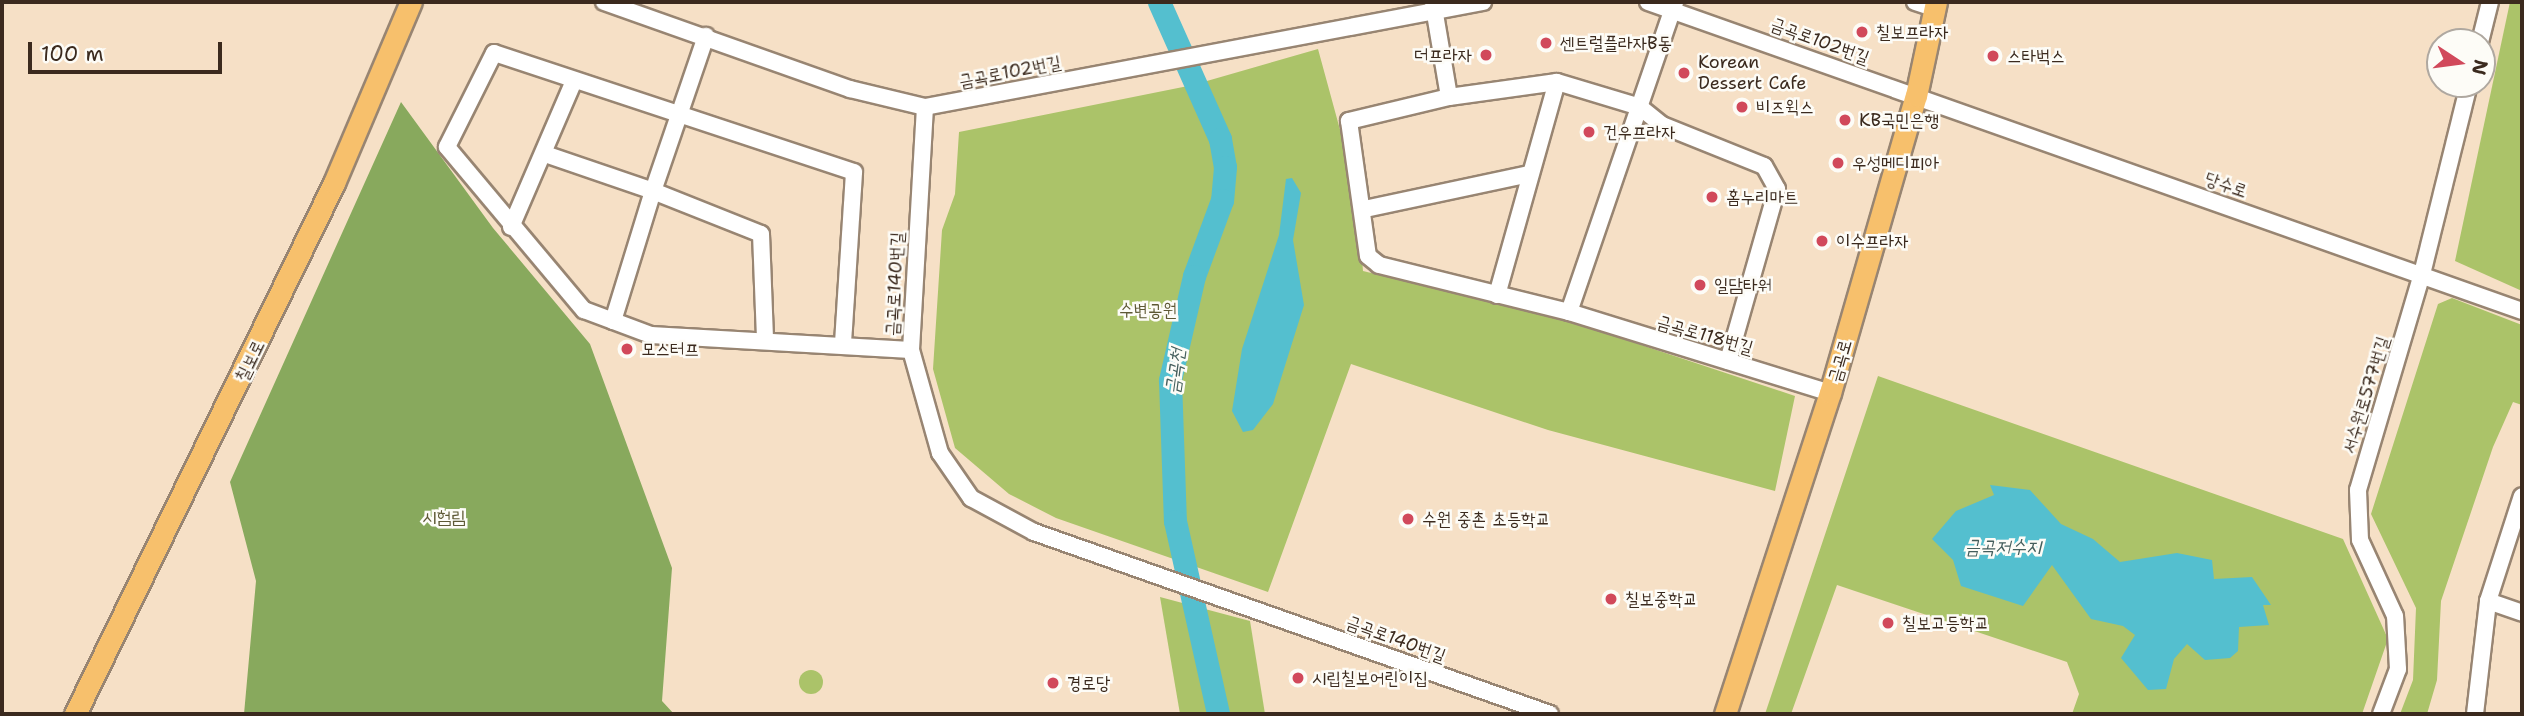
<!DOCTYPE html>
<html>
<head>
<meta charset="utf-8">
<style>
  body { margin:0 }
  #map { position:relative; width:2524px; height:716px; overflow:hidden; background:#f6e0c6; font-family:"Shantell Sans","Poor Story",sans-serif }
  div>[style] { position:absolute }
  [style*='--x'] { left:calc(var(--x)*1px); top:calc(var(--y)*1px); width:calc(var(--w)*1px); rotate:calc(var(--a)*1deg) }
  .green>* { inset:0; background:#abc369 }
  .round { border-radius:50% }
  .forest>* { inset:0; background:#88a95d }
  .water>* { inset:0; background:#54bfcf }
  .river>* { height:23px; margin:-11.5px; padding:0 11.5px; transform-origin:11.5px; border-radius:11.5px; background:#54bfcf }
  .roads { filter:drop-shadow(2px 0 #988572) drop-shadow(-2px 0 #988572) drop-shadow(0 2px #988572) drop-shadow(0 -2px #988572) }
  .minor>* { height:16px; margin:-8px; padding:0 8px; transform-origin:8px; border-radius:8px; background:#fff }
  .major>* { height:21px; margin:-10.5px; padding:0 10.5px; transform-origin:10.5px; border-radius:10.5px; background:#f7c06c }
  .dots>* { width:19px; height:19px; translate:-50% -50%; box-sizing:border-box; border:4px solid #fdfcf7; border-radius:50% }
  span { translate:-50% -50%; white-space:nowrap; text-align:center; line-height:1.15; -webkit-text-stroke:5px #fdfcf7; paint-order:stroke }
  .poi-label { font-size:18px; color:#3b2a1e }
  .left { translate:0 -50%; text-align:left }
  .right { translate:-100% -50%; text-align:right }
  .street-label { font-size:18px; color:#3b2a1e }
  .park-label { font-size:18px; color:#5d5834 }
  .water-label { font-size:19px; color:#445e5c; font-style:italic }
  .frame { position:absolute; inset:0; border:4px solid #3b2a1e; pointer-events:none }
  .north { position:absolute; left:2426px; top:28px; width:70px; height:70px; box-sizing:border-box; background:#fdfcf7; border:2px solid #afa8a0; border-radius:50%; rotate:103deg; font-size:19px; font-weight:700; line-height:28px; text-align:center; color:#3b2a1e }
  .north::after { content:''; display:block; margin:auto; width:24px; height:32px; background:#d1495b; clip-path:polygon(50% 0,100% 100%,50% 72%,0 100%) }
  .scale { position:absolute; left:28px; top:42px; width:194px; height:32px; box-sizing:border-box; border:4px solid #3b2a1e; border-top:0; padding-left:9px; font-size:21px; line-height:24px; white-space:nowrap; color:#3b2a1e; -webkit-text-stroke:5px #fdfcf7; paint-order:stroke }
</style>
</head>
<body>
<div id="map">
  <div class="green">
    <i style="clip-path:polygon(2510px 2px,2522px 2px,2522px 291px,2455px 261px)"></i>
    <i style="clip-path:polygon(1318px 49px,1357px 192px,1363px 271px,1569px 321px,1795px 396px,1775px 491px,1548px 430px,1351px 364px,1268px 592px,1056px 518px,1009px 494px,955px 448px,933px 369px,942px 230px,955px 194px,959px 132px,1193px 85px)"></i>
    <i style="clip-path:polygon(2452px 298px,2522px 325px,2522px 405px,2513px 402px,2493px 447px,2441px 601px,2437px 680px,2427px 714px,2400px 714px,2413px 680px,2416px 608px,2371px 514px,2438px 304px)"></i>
    <i style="clip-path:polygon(1878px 376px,2343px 539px,2388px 639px,2362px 714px,2072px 714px,2079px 694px,2067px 662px,1837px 585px,1791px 714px,1765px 714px)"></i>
    <i style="clip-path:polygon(1160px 597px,1250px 621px,1265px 714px,1180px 714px)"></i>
    <i class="round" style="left:799px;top:670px;width:24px;height:24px"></i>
  </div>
  <div class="forest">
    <i style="clip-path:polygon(401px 102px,493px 228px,590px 344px,672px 568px,662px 701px,674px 714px,244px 714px,256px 581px,230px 482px)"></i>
  </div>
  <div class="water">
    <i style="clip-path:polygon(1292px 178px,1301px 193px,1293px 240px,1304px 305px,1273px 404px,1253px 430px,1243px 432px,1232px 411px,1242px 349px,1279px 235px,1286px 179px)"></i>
    <i style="clip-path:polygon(1990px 485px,2030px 490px,2061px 524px,2093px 539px,2120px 562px,2177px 553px,2212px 560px,2214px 579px,2252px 577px,2271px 605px,2263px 605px,2269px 625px,2239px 627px,2238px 651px,2230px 658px,2205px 660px,2187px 644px,2174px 659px,2166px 689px,2148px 690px,2121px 658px,2135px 635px,2123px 626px,2091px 619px,2052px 565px,2023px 606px,1961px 586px,1953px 560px,1932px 539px,1956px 511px,1994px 495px)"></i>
  </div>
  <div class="river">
    <i style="--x:1159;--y:2;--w:150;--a:66"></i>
    <i style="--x:1220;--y:139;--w:28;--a:80"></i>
    <i style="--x:1225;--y:167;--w:33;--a:95"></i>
    <i style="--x:1222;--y:200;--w:81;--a:110.2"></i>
    <i style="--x:1194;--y:276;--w:107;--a:103"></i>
    <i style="--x:1170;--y:380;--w:141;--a:88"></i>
    <i style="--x:1175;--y:521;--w:198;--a:77.4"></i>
  </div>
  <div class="roads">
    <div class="minor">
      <i style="--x:604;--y:2;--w:261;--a:19.5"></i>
      <i style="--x:850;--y:89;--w:77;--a:13.5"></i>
      <i style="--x:925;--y:107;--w:568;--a:-10.66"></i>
      <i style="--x:1433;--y:2;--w:96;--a:80.4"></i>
      <i style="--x:1648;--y:2;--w:927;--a:19.47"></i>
      <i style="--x:1915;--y:2;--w:20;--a:18"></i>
      <i style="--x:2480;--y:42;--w:41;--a:-76"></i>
      <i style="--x:925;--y:107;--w:243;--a:93.3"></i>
      <i style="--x:911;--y:350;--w:107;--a:74.3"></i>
      <i style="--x:940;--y:453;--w:55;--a:55.4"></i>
      <i style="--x:971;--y:498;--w:72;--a:28.4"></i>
      <i style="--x:1034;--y:532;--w:547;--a:19.43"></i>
      <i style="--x:545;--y:154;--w:114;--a:18.9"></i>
      <i style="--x:653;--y:191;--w:164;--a:-71.1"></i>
      <i style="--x:1365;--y:209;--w:169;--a:-12"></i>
      <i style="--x:511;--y:227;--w:157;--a:-66.7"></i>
      <i style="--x:1497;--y:295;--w:221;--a:-74.3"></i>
      <i style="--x:1569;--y:312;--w:328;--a:-71.1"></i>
      <i style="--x:613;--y:321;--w:136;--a:-72.9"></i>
      <i style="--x:653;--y:191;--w:116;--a:21.7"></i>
      <i style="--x:761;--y:234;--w:106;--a:87.8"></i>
      <i style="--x:843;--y:343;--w:171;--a:-86.3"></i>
      <i style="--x:854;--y:172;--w:379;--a:-161.7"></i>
      <i style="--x:494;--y:53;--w:105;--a:116.6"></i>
      <i style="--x:447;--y:147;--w:213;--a:50"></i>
      <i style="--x:584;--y:310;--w:72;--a:20.5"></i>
      <i style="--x:651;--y:335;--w:260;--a:3.3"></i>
      <i style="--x:1728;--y:361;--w:179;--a:-74.1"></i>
      <i style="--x:1777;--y:189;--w:26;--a:-119"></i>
      <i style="--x:1764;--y:166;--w:110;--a:-158.1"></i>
      <i style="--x:1662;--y:125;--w:28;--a:-141"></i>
      <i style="--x:1640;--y:107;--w:87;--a:-163.2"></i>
      <i style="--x:1557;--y:82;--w:109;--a:172.1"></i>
      <i style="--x:1449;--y:97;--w:103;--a:166.5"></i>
      <i style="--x:1349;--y:121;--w:136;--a:82"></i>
      <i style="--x:1368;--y:256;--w:14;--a:39"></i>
      <i style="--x:1379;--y:265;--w:196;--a:13.9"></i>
      <i style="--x:1569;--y:312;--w:273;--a:17.2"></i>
      <i style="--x:2488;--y:601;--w:36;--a:19"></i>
      <i style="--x:2381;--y:714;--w:48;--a:-69.3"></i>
      <i style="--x:2398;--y:669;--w:53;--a:-93.2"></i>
      <i style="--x:2395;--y:616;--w:84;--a:-114.7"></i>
      <i style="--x:2360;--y:540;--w:50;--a:-92.3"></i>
      <i style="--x:2358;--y:490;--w:225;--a:-73.5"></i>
      <i style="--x:2422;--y:274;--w:196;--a:-76.1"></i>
      <i style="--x:2475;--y:714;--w:114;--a:-83.4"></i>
      <i style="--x:2488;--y:601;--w:110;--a:-72.1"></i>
    </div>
    <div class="major">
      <i style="--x:75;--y:714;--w:591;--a:-64"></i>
      <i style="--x:334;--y:183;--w:197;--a:-67"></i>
      <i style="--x:1725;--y:714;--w:338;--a:-71.9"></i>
      <i style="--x:1830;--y:393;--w:309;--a:-73.9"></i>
      <i style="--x:1916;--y:96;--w:96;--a:-78"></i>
    </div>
  </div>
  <div class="dots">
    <i style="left:1862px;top:32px;background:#d1495b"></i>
    <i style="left:1546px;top:43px;background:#d1495b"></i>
    <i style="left:1486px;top:55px;background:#d1495b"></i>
    <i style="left:1993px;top:56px;background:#d1495b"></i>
    <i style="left:1684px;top:73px;background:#d1495b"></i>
    <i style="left:1742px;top:107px;background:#d1495b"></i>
    <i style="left:1845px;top:120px;background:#d1495b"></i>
    <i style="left:1589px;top:132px;background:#d1495b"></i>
    <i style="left:1838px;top:163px;background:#d1495b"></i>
    <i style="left:1712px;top:197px;background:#d1495b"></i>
    <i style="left:1822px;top:241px;background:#d1495b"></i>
    <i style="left:1700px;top:285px;background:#d1495b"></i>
    <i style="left:627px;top:349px;background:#d1495b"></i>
    <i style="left:1408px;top:519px;background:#d1495b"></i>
    <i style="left:1611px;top:599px;background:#d1495b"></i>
    <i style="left:1888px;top:623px;background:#d1495b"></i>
    <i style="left:1298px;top:678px;background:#d1495b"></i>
    <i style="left:1053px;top:683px;background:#d1495b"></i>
  </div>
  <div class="poi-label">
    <span class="left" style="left:1876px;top:32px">칠보프라자</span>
    <span class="left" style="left:1560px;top:43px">센트럴플라자B동</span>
    <span class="right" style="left:1472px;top:55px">더프라자</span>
    <span class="left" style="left:2007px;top:56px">스타벅스</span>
    <span class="left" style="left:1698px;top:73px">Korean<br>Dessert Cafe</span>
    <span class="left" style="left:1756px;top:107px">비즈윅스</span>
    <span class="left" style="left:1859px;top:120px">KB국민은행</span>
    <span class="left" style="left:1603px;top:132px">건우프라자</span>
    <span class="left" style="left:1852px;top:163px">우성메디피아</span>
    <span class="left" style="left:1726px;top:197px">홈누리마트</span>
    <span class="left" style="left:1836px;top:241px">이수프라자</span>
    <span class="left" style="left:1714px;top:285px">일담타워</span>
    <span class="left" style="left:641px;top:349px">모스터프</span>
    <span class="left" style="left:1422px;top:519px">수원 중촌 초등학교</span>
    <span class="left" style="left:1625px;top:599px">칠보중학교</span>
    <span class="left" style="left:1902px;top:623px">칠보고등학교</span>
    <span class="left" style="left:1312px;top:678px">시립칠보어린이집</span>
    <span class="left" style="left:1067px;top:683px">경로당</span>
  </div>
  <div class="street-label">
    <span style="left:1820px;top:41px;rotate:20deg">금곡로102번길</span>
    <span style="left:1010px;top:72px;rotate:-11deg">금곡로102번길</span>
    <span style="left:2226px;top:185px;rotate:19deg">당수로</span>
    <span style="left:895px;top:284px;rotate:-87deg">금곡로140번길</span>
    <span style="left:1705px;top:335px;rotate:16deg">금곡로118번길</span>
    <span style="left:250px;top:361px;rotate:-64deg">칠보로</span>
    <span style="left:1840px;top:361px;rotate:-74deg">금곡로</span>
    <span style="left:2366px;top:395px;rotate:-73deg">서수원로577번길</span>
    <span style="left:1396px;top:639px;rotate:20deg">금곡로140번길</span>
  </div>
  <div class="park-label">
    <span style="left:1148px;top:310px">수변공원</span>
    <span style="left:444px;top:517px">시험림</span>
  </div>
  <div class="water-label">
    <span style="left:1175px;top:371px;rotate:-82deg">금곡천</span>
    <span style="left:2003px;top:547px">금곡저수지</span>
  </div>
  <div class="frame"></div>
  <div class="north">N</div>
  <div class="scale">100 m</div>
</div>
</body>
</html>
